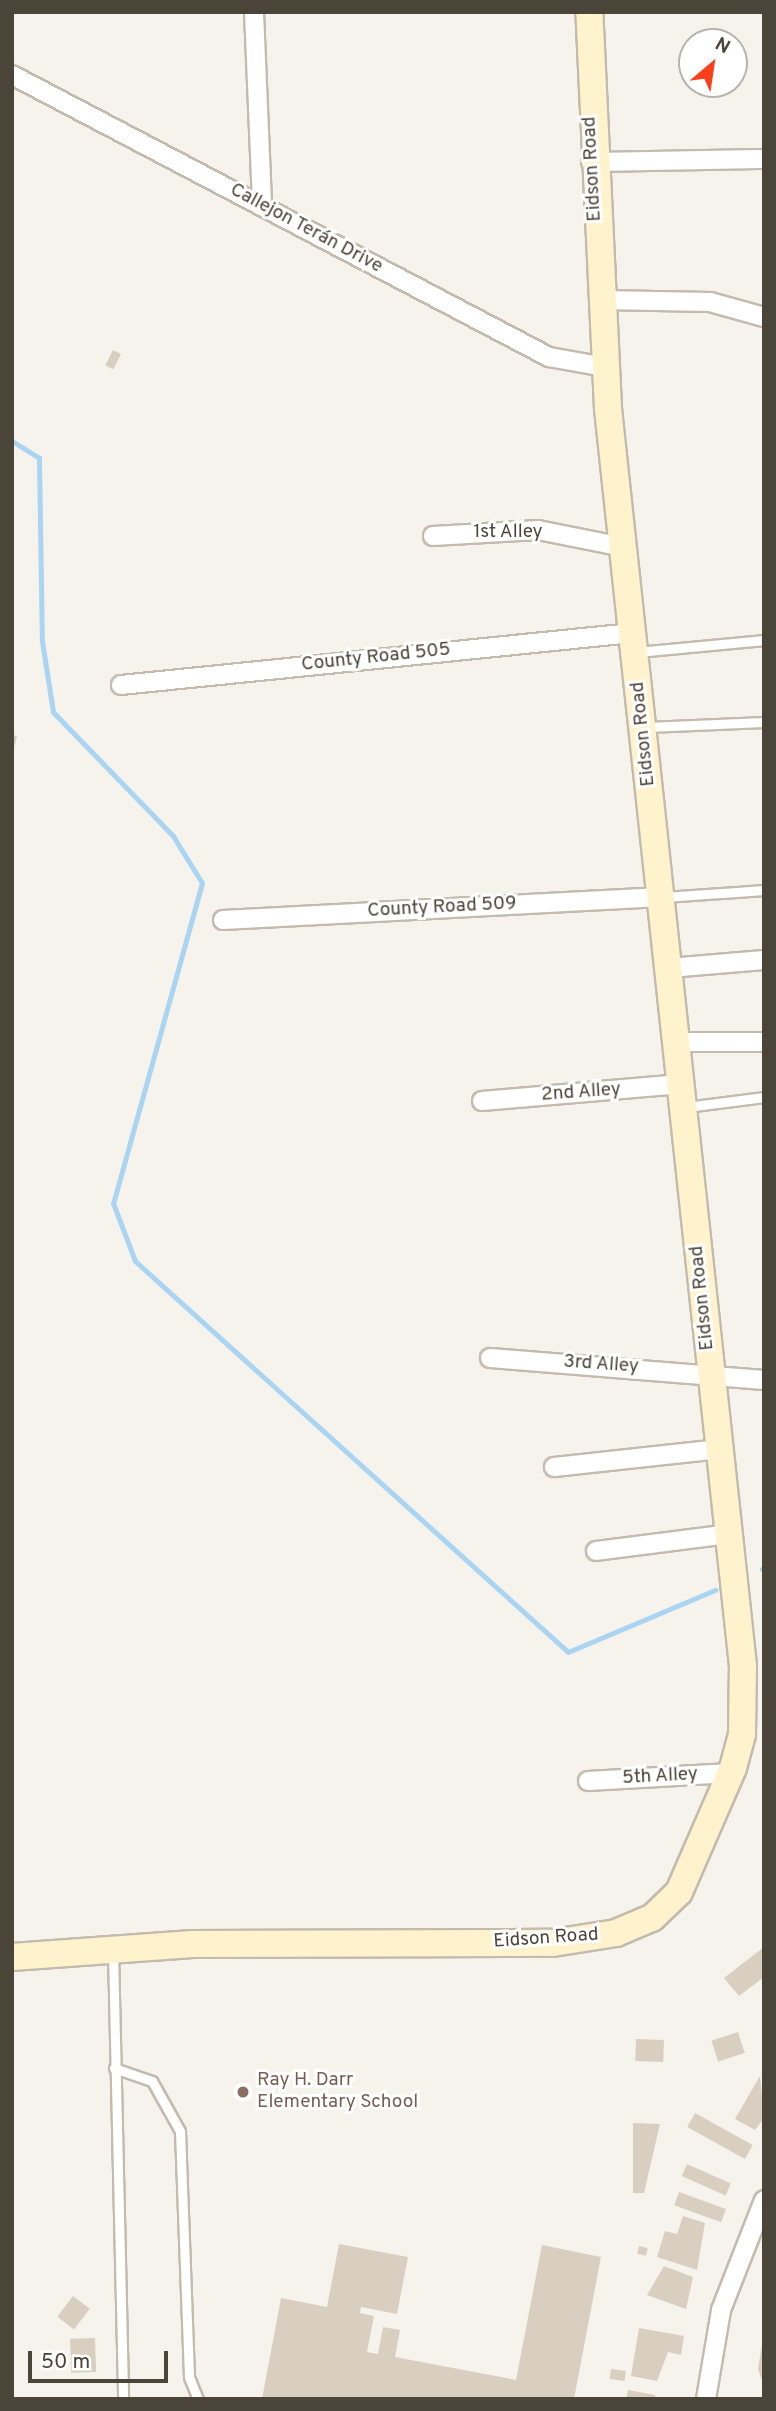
<!DOCTYPE html>
<html>
<head>
<meta charset="utf-8">
<style>
  body { margin:0 }
  #map { position:relative; width:776px; height:2411px; overflow:hidden; background:#f6f3ec; font-family:Overpass,sans-serif }
  div>[style] { position:absolute }
  [style*='--x'] { left:calc(var(--x)*1px); top:calc(var(--y)*1px); width:calc(var(--w)*1px); rotate:calc(var(--a)*1deg) }
  .stream>* { height:5px; margin:-2.5px; padding:0 2.5px; transform-origin:2.5px; border-radius:2.5px; background:#a9d4f2 }
  .building>* { inset:0; background:#d8cfc1; transform-origin:0 0 }
  .roads { filter:drop-shadow(2px 0 #c2bbae) drop-shadow(-2px 0 #c2bbae) drop-shadow(0 2px #c2bbae) drop-shadow(0 -2px #c2bbae) }
  .lane>* { height:9px; margin:-4.5px; padding:0 4.5px; transform-origin:4.5px; border-radius:4.5px; background:#fff }
  .street>* { height:18px; margin:-9px; padding:0 9px; transform-origin:9px; border-radius:9px; background:#fff }
  .secondary>* { height:26px; margin:-13px; padding:0 13px; transform-origin:13px; border-radius:13px; background:#fff3cd }
  .dots>* { width:19px; height:19px; translate:-50% -50%; box-sizing:border-box; border:4px solid #fff; border-radius:50% }
  span { translate:-50% -50%; white-space:nowrap; text-align:center; line-height:1.15; -webkit-text-stroke:6px #fff; paint-order:stroke }
  .street-label { font-size:19px; color:#4b4439 }
  .education-label { font-size:19px; color:#785e54 }
  .left { translate:0 -50%; text-align:left }
  .frame { position:absolute; inset:0; border:14px solid #4b4439; pointer-events:none }
  .north { position:absolute; left:678px; top:28px; width:70px; height:70px; box-sizing:border-box; background:#fff; border:2px solid #b7b4b0; border-radius:50%; rotate:29deg; font-size:19px; font-weight:700; line-height:28px; text-align:center; color:#4b4439 }
  .north::after { content:''; display:block; margin:auto; width:24px; height:32px; background:#fc3f1d; clip-path:polygon(50% 0,100% 100%,50% 72%,0 100%) }
  .scale { position:absolute; left:28px; top:2351px; width:140px; height:32px; box-sizing:border-box; border:4px solid #4b4439; border-top:0; padding-left:9px; font-size:21px; line-height:24px; white-space:nowrap; color:#4b4439; -webkit-text-stroke:5px #fff; paint-order:stroke }
</style>
</head>
<body>
<div id="map">
  <div class="stream">
    <i style="--x:12;--y:441;--w:32;--a:32"></i>
    <i style="--x:39;--y:458;--w:183;--a:89.1"></i>
    <i style="--x:42;--y:641;--w:72;--a:81.2"></i>
    <i style="--x:53;--y:712;--w:173;--a:45.9"></i>
    <i style="--x:173;--y:836;--w:55;--a:58.3"></i>
    <i style="--x:202;--y:883;--w:332;--a:105.5"></i>
    <i style="--x:113;--y:1203;--w:62;--a:69.2"></i>
    <i style="--x:135;--y:1261;--w:583;--a:42.08"></i>
    <i style="--x:568;--y:1652;--w:160;--a:-22.9"></i>
    <i style="--x:762;--y:1569;--w:2;--a:-27"></i>
  </div>
  <div class="building">
    <i style="left:113px;top:350px;width:9px;height:17px;rotate:27deg"></i>
    <i style="clip-path:polygon(12px 735px,17px 736px,13px 752px,12px 752px)"></i>
    <i style="clip-path:polygon(764px 1947px,764px 1977px,739px 1996px,724px 1978px)"></i>
    <i style="left:738px;top:2032px;width:22px;height:28px;rotate:72deg"></i>
    <i style="left:636px;top:2039px;width:28px;height:22px;rotate:2deg"></i>
    <i style="clip-path:polygon(760px 2076px,764px 2118px,755px 2130px,735px 2119px)"></i>
    <i style="left:695px;top:2113px;width:66px;height:16px;rotate:29deg"></i>
    <i style="clip-path:polygon(633px 2123px,660px 2124px,644px 2193px,633px 2193px)"></i>
    <i style="left:687px;top:2164px;width:48px;height:13px;rotate:24deg"></i>
    <i style="left:679px;top:2192px;width:50px;height:14px;rotate:20deg"></i>
    <i style="clip-path:polygon(683px 2216px,705px 2223px,697px 2270px,657px 2257px,665px 2231px,677px 2234px)"></i>
    <i style="clip-path:polygon(339px 2244px,408px 2257px,397px 2314px,361px 2307px,360px 2313px,374px 2316px,367px 2352px,378px 2354px,383px 2327px,400px 2330px,395px 2357px,516px 2380px,542px 2245px,601px 2257px,574px 2399px,262px 2399px,281px 2298px,327px 2307px)"></i>
    <i style="left:639px;top:2246px;width:9px;height:8px;rotate:13deg"></i>
    <i style="clip-path:polygon(664px 2266px,693px 2277px,686px 2309px,647px 2295px)"></i>
    <i style="left:73px;top:2296px;width:21px;height:26px;rotate:37deg"></i>
    <i style="clip-path:polygon(639px 2328px,684px 2336px,681px 2355px,668px 2352px,657px 2381px,631px 2376px)"></i>
    <i style="left:95px;top:2338px;width:34px;height:25px;rotate:88deg"></i>
    <i style="clip-path:polygon(762px 2344px,764px 2344px,764px 2386px,758px 2369px)"></i>
    <i style="left:611px;top:2369px;width:15px;height:10px;rotate:8deg"></i>
    <i style="clip-path:polygon(628px 2390px,655px 2395px,655px 2399px,626px 2399px)"></i>
  </div>
  <div class="roads">
    <div class="lane">
      <i style="--x:637;--y:652;--w:128;--a:-5.4"></i>
      <i style="--x:647;--y:727;--w:117;--a:-2.4"></i>
      <i style="--x:664;--y:897;--w:100;--a:-4"></i>
      <i style="--x:686;--y:1107;--w:79;--a:-7.3"></i>
      <i style="--x:113;--y:1951;--w:448;--a:88.7"></i>
      <i style="--x:114;--y:2068;--w:40;--a:18.9"></i>
      <i style="--x:152;--y:2081;--w:57;--a:60.8"></i>
      <i style="--x:180;--y:2131;--w:246;--a:87.9"></i>
      <i style="--x:189;--y:2377;--w:24;--a:68"></i>
    </div>
    <div class="street">
      <i style="--x:254;--y:12;--w:193;--a:87.6"></i>
      <i style="--x:12;--y:75;--w:607;--a:27.71"></i>
      <i style="--x:549;--y:357;--w:57;--a:10.1"></i>
      <i style="--x:591;--y:162;--w:173;--a:-1"></i>
      <i style="--x:601;--y:300;--w:109;--a:1.1"></i>
      <i style="--x:710;--y:302;--w:56;--a:15.5"></i>
      <i style="--x:433;--y:536;--w:105;--a:-3.3"></i>
      <i style="--x:538;--y:530;--w:87;--a:11.3"></i>
      <i style="--x:121;--y:685;--w:514;--a:-5.81"></i>
      <i style="--x:223;--y:920;--w:439;--a:-3"></i>
      <i style="--x:669;--y:968;--w:95;--a:-4.8"></i>
      <i style="--x:677;--y:1042;--w:87;--a:0"></i>
      <i style="--x:482;--y:1101;--w:200;--a:-4.9"></i>
      <i style="--x:490;--y:1358;--w:275;--a:4.6"></i>
      <i style="--x:554;--y:1467;--w:167;--a:-6.2"></i>
      <i style="--x:596;--y:1551;--w:134;--a:-7.3"></i>
      <i style="--x:588;--y:1781;--w:143;--a:-3.2"></i>
      <i style="--x:706;--y:2399;--w:90;--a:-80.4"></i>
      <i style="--x:721;--y:2310;--w:118;--a:-68.6"></i>
    </div>
    <div class="secondary">
      <i style="--x:12;--y:1957;--w:181;--a:-4.1"></i>
      <i style="--x:193;--y:1944;--w:360;--a:-0.2"></i>
      <i style="--x:553;--y:1943;--w:64;--a:-9"></i>
      <i style="--x:616;--y:1933;--w:39;--a:-23"></i>
      <i style="--x:652;--y:1918;--w:37;--a:-44"></i>
      <i style="--x:679;--y:1892;--w:135;--a:-66.5"></i>
      <i style="--x:733;--y:1768;--w:35;--a:-75"></i>
      <i style="--x:742;--y:1734;--w:68;--a:-89.2"></i>
      <i style="--x:743;--y:1666;--w:1265;--a:-96.13"></i>
      <i style="--x:608;--y:408;--w:396;--a:-92.7"></i>
    </div>
  </div>
  <div class="dots">
    <i style="left:243px;top:2092px;background:#8d6e63"></i>
  </div>
  <div class="street-label">
    <span style="left:593px;top:169px;rotate:-93deg">Eidson Road</span>
    <span style="left:306px;top:229px;rotate:28deg">Callejon Terán Drive</span>
    <span style="left:508px;top:533px">1st Alley</span>
    <span style="left:376px;top:658px;rotate:-6deg">County Road 505</span>
    <span style="left:644px;top:734px;rotate:-96deg">Eidson Road</span>
    <span style="left:442px;top:908px;rotate:-3deg">County Road 509</span>
    <span style="left:581px;top:1093px;rotate:-4deg">2nd Alley</span>
    <span style="left:703px;top:1298px;rotate:-96deg">Eidson Road</span>
    <span style="left:601px;top:1365px;rotate:4deg">3rd Alley</span>
    <span style="left:660px;top:1777px;rotate:-3deg">5th Alley</span>
    <span style="left:546px;top:1939px;rotate:-4deg">Eidson Road</span>
  </div>
  <div class="education-label">
    <span class="left" style="left:257px;top:2092px">Ray H. Darr<br>Elementary School</span>
  </div>
  <div class="frame"></div>
  <div class="north">N</div>
  <div class="scale">50 m</div>
</div>
</body>
</html>
